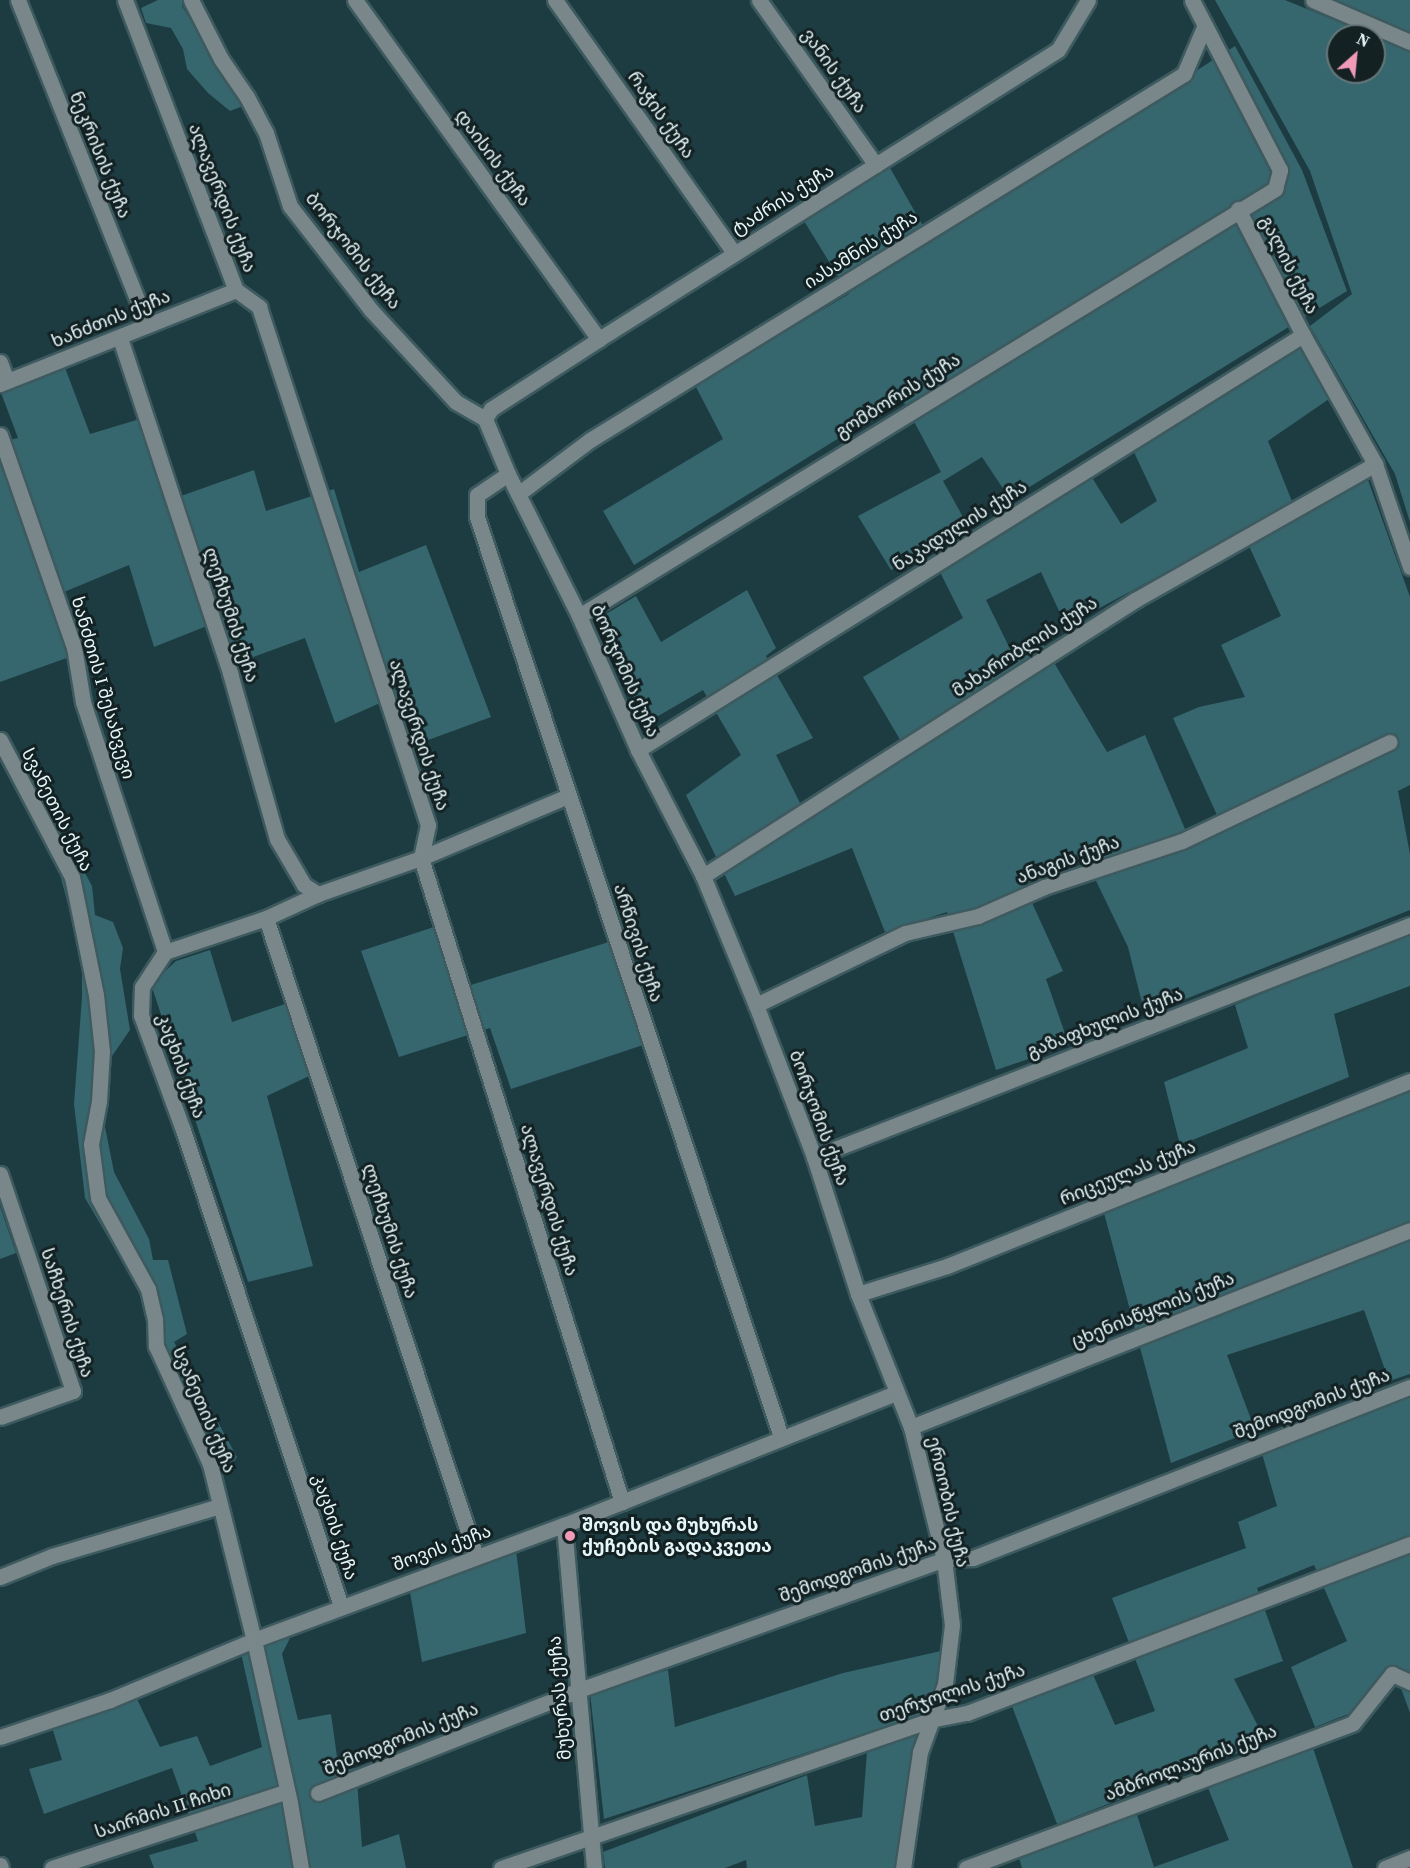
<!DOCTYPE html>
<html>
<head>
<meta charset="utf-8">
<style>
  body { margin:0 }
  #map { position:relative; width:1410px; height:1868px; overflow:hidden; background:#1d3c42; font-family:"Source Serif 4","Noto Sans Georgian",serif }
  div>[style] { position:absolute }
  [style*='--x'] { left:calc(var(--x)*1px); top:calc(var(--y)*1px); width:calc(var(--w)*1px); rotate:calc(var(--a)*1deg) }
  .green>* { inset:0; background:#36666e }
  .roads { filter:drop-shadow(2px 0 #3d5a5f) drop-shadow(-2px 0 #3d5a5f) drop-shadow(0 2px #3d5a5f) drop-shadow(0 -2px #3d5a5f) }
  .minor>* { height:15px; margin:-7.5px; padding:0 7.5px; transform-origin:7.5px; border-radius:7.5px; background:#79878a }
  .dots>* { width:16px; height:16px; translate:-50% -50%; box-sizing:border-box; border:3px solid #132123; border-radius:50% }
  span { translate:-50% -50%; white-space:nowrap; text-align:center; line-height:1.15; -webkit-text-stroke:6px #132123; paint-order:stroke }
  .street-label { font-size:18px; color:#e5f6f9 }
  .poi-label { font-size:18px; color:#e5f6f9; font-weight:700 }
  .left { translate:0 -50%; text-align:left }
  .north { position:absolute; left:1326px; top:24px; width:60px; height:60px; box-sizing:border-box; background:#132123; border:2px solid #677679; border-radius:50%; rotate:27deg; font-size:16px; font-weight:700; line-height:24px; text-align:center; color:#e5f6f9 }
  .north::after { content:''; display:block; margin:auto; width:21px; height:27px; background:#f09ab7; clip-path:polygon(50% 0,100% 100%,50% 72%,0 100%) }
</style>
</head>
<body>
<div id="map">
  <div class="green">
    <i style="clip-path:polygon(158px 0,183px 0,182px 6px,243px 106px,230px 111px,208px 93px,187px 69px,183px 49px,171px 28px,146px 23px,141px 8px)"></i>
    <i style="clip-path:polygon(1215px 0,1285px 0,1373px 36px,1338px 36px,1338px 72px,1374px 72px,1374px 36px,1410px 51px,1410px 522px,1395px 474px,1310px 326px,1352px 294px,1310px 171px)"></i>
    <i style="clip-path:polygon(1331px 0,1410px 0,1410px 33px)"></i>
    <i style="clip-path:polygon(1235px 46px,1302px 170px,1347px 291px,1010px 499px,982px 457px,943px 481px,968px 526px,891px 570px,858px 516px,941px 472px,902px 399px,634px 565px,603px 511px,723px 439px,695px 385px,849px 294px,804px 221px,890px 168px,931px 240px)"></i>
    <i style="clip-path:polygon(1300px 346px,1329px 399px,1268px 441px,1293px 504px,1066px 626px,1041px 572px,986px 600px,1016px 661px,1043px 644px,1107px 752px,1145px 735px,1185px 829px,1217px 815px,1173px 718px,1199px 707px,1245px 697px,1221px 645px,1281px 616px,1249px 546px,1368px 480px,1410px 597px,1410px 785px,1398px 791px,1410px 854px,1410px 910px,1145px 1015px,1128px 947px,1084px 856px,1024px 885px,1063px 971px,1046px 979px,1069px 1045px,996px 1070px,947px 912px,885px 932px,852px 848px,735px 896px,686px 795px,741px 755px,703px 690px,646px 723px,596px 620px,636px 596px,661px 642px,747px 590px,776px 648px,766px 656px,813px 738px,776px 755px,807px 817px,908px 753px,863px 677px,963px 618px,939px 570px,1091px 476px,1121px 524px,1157px 501px,1132px 448px)"></i>
    <i style="clip-path:polygon(64px 365px,90px 434px,153px 415px,181px 496px,254px 470px,266px 511px,334px 489px,359px 572px,426px 545px,491px 717px,420px 743px,398px 695px,335px 723px,305px 638px,234px 664px,222px 620px,154px 647px,129px 565px,64px 592px,86px 651px,0 682px,0 442px,18px 438px,0 390px)"></i>
    <i style="clip-path:polygon(52px 845px,72px 849px,92px 886px,95px 915px,113px 922px,123px 948px,120px 969px,130px 1030px,112px 1056px,105px 1127px,114px 1172px,149px 1239px,153px 1260px,168px 1260px,187px 1334px,174px 1342px,237px 1457px,226px 1473px,220px 1476px,209px 1444px,132px 1278px,85px 1198px,74px 1104px,82px 997px,82px 956px)"></i>
    <i style="clip-path:polygon(437px 926px,455px 990px,612px 941px,646px 1044px,511px 1089px,490px 1028px,399px 1057px,361px 951px)"></i>
    <i style="clip-path:polygon(1410px 933px,1410px 986px,1334px 1014px,1349px 1077px,1180px 1145px,1164px 1082px,1248px 1048px,1235px 1005px)"></i>
    <i style="clip-path:polygon(210px 950px,232px 1022px,285px 1004px,309px 1076px,267px 1096px,313px 1266px,248px 1282px,151px 984px,176px 961px)"></i>
    <i style="clip-path:polygon(1410px 1091px,1410px 1374px,1389px 1381px,1364px 1310px,1227px 1355px,1255px 1430px,1171px 1463px,1104px 1213px)"></i>
    <i style="clip-path:polygon(0 1206px,16px 1253px,0 1259px)"></i>
    <i style="clip-path:polygon(1410px 1394px,1410px 1713px,1393px 1666px,1351px 1713px,1315px 1727px,1291px 1667px,1347px 1641px,1314px 1565px,1257px 1588px,1283px 1661px,1234px 1679px,1266px 1742px,1057px 1824px,1010px 1701px,1091px 1670px,1115px 1725px,1155px 1711px,1112px 1598px,1246px 1548px,1238px 1522px,1277px 1506px,1261px 1450px)"></i>
    <i style="clip-path:polygon(516px 1550px,526px 1633px,422px 1662px,410px 1592px)"></i>
    <i style="clip-path:polygon(282px 1633px,291px 1636px,282px 1654px,298px 1720px,331px 1714px,339px 1771px,356px 1768px,362px 1847px,399px 1834px,406px 1868px,154px 1868px,149px 1855px,198px 1841px,172px 1768px,44px 1814px,29px 1769px,62px 1760px,52px 1727px,137px 1699px,160px 1747px,197px 1736px,210px 1766px,262px 1747px,241px 1653px)"></i>
    <i style="clip-path:polygon(941px 1651px,933px 1711px,604px 1819px,590px 1693px,668px 1670px,675px 1727px,843px 1673px)"></i>
    <i style="clip-path:polygon(926px 1729px,901px 1868px,747px 1868px,746px 1860px,725px 1868px,605px 1868px,603px 1852px,807px 1775px,815px 1826px,862px 1817px,867px 1752px)"></i>
    <i style="clip-path:polygon(1312px 1745px,1353px 1868px,1022px 1868px,1019px 1858px,1136px 1812px,1154px 1867px,1229px 1840px,1206px 1783px)"></i>
  </div>
  <div class="roads">
    <div class="minor">
      <i style="--x:18;--y:0;--w:349;--a:68.3"></i>
      <i style="--x:125;--y:0;--w:311;--a:69.1"></i>
      <i style="--x:236;--y:290;--w:29;--a:36"></i>
      <i style="--x:259;--y:307;--w:545;--a:71.93"></i>
      <i style="--x:428;--y:825;--w:34;--a:102"></i>
      <i style="--x:421;--y:858;--w:675;--a:72.67"></i>
      <i style="--x:191;--y:0;--w:66;--a:63"></i>
      <i style="--x:221;--y:59;--w:46;--a:55.6"></i>
      <i style="--x:247;--y:97;--w:41;--a:62.2"></i>
      <i style="--x:266;--y:133;--w:77;--a:71.8"></i>
      <i style="--x:290;--y:206;--w:132;--a:52.1"></i>
      <i style="--x:371;--y:310;--w:125;--a:47.3"></i>
      <i style="--x:456;--y:402;--w:34;--a:30"></i>
      <i style="--x:485;--y:419;--w:60;--a:67.3"></i>
      <i style="--x:508;--y:474;--w:159;--a:63.4"></i>
      <i style="--x:579;--y:616;--w:146;--a:66.2"></i>
      <i style="--x:638;--y:750;--w:142;--a:62.7"></i>
      <i style="--x:703;--y:876;--w:139;--a:67.7"></i>
      <i style="--x:756;--y:1005;--w:163;--a:69.1"></i>
      <i style="--x:814;--y:1157;--w:144;--a:72.2"></i>
      <i style="--x:858;--y:1294;--w:143;--a:68.3"></i>
      <i style="--x:911;--y:1427;--w:136;--a:76"></i>
      <i style="--x:944;--y:1559;--w:66;--a:83.1"></i>
      <i style="--x:952;--y:1625;--w:59;--a:96.8"></i>
      <i style="--x:945;--y:1684;--w:72;--a:110.2"></i>
      <i style="--x:920;--y:1752;--w:117;--a:98.3"></i>
      <i style="--x:355;--y:0;--w:418;--a:54.3"></i>
      <i style="--x:555;--y:0;--w:310;--a:54.7"></i>
      <i style="--x:759;--y:0;--w:202;--a:54.7"></i>
      <i style="--x:1313;--y:0;--w:106;--a:23.4"></i>
      <i style="--x:1238;--y:209;--w:142;--a:62.7"></i>
      <i style="--x:1303;--y:335;--w:148;--a:60.8"></i>
      <i style="--x:1375;--y:464;--w:109;--a:71.2"></i>
      <i style="--x:120;--y:338;--w:353;--a:71.8"></i>
      <i style="--x:230;--y:673;--w:173;--a:74.2"></i>
      <i style="--x:277;--y:839;--w:53;--a:59.6"></i>
      <i style="--x:304;--y:885;--w:17;--a:33"></i>
      <i style="--x:0;--y:362;--w:20;--a:70"></i>
      <i style="--x:0;--y:384;--w:254;--a:-21.7"></i>
      <i style="--x:485;--y:419;--w:12;--a:-59"></i>
      <i style="--x:491;--y:409;--w:129;--a:-32.9"></i>
      <i style="--x:599;--y:339;--w:542;--a:-32.2"></i>
      <i style="--x:1058;--y:50;--w:58;--a:-59"></i>
      <i style="--x:0;--y:435;--w:225;--a:70.8"></i>
      <i style="--x:74;--y:647;--w:56;--a:80.7"></i>
      <i style="--x:83;--y:702;--w:263;--a:71.8"></i>
      <i style="--x:508;--y:474;--w:37;--a:146"></i>
      <i style="--x:477;--y:495;--w:22;--a:90"></i>
      <i style="--x:477;--y:517;--w:969;--a:71.71"></i>
      <i style="--x:518;--y:494;--w:90;--a:-36.9"></i>
      <i style="--x:590;--y:440;--w:698;--a:-31.64"></i>
      <i style="--x:1184;--y:74;--w:53;--a:-66.8"></i>
      <i style="--x:579;--y:616;--w:817;--a:-31.53"></i>
      <i style="--x:1275;--y:189;--w:20;--a:-75"></i>
      <i style="--x:1280;--y:170;--w:191;--a:-117.4"></i>
      <i style="--x:0;--y:740;--w:155;--a:62.3"></i>
      <i style="--x:72;--y:877;--w:120;--a:78.5"></i>
      <i style="--x:96;--y:995;--w:56;--a:83.9"></i>
      <i style="--x:102;--y:1051;--w:50;--a:93.4"></i>
      <i style="--x:99;--y:1101;--w:44;--a:100.5"></i>
      <i style="--x:91;--y:1144;--w:54;--a:82.6"></i>
      <i style="--x:98;--y:1198;--w:104;--a:61.2"></i>
      <i style="--x:148;--y:1289;--w:31;--a:77"></i>
      <i style="--x:155;--y:1319;--w:27;--a:88"></i>
      <i style="--x:156;--y:1346;--w:130;--a:65.4"></i>
      <i style="--x:210;--y:1464;--w:181;--a:76"></i>
      <i style="--x:254;--y:1640;--w:167;--a:77.5"></i>
      <i style="--x:290;--y:1803;--w:66;--a:80.4"></i>
      <i style="--x:638;--y:750;--w:784;--a:-31.97"></i>
      <i style="--x:703;--y:876;--w:513;--a:-32.57"></i>
      <i style="--x:1135;--y:600;--w:276;--a:-29.5"></i>
      <i style="--x:266;--y:918;--w:672;--a:71.78"></i>
      <i style="--x:756;--y:1005;--w:165;--a:-25.8"></i>
      <i style="--x:905;--y:933;--w:75;--a:-13.1"></i>
      <i style="--x:978;--y:916;--w:72;--a:-23.7"></i>
      <i style="--x:1044;--y:887;--w:145;--a:-18.4"></i>
      <i style="--x:1182;--y:841;--w:230;--a:-25.5"></i>
      <i style="--x:814;--y:1157;--w:640;--a:-21.27"></i>
      <i style="--x:0;--y:1174;--w:229;--a:71.4"></i>
      <i style="--x:73;--y:1391;--w:77;--a:160.4"></i>
      <i style="--x:858;--y:1294;--w:93;--a:-17.5"></i>
      <i style="--x:947;--y:1266;--w:499;--a:-21.8"></i>
      <i style="--x:911;--y:1427;--w:536;--a:-21.54"></i>
      <i style="--x:564;--y:1525;--w:344;--a:85"></i>
      <i style="--x:0;--y:1577;--w:56;--a:-22"></i>
      <i style="--x:52;--y:1556;--w:175;--a:-16.6"></i>
      <i style="--x:341;--y:1606;--w:502;--a:-108.36"></i>
      <i style="--x:183;--y:1130;--w:122;--a:-110.1"></i>
      <i style="--x:141;--y:1015;--w:28;--a:-88"></i>
      <i style="--x:142;--y:987;--w:42;--a:-56.7"></i>
      <i style="--x:165;--y:952;--w:107;--a:-18.6"></i>
      <i style="--x:266;--y:918;--w:57;--a:-24.8"></i>
      <i style="--x:318;--y:894;--w:109;--a:-19.3"></i>
      <i style="--x:421;--y:858;--w:160;--a:-22.9"></i>
      <i style="--x:0;--y:1737;--w:116;--a:-18.6"></i>
      <i style="--x:110;--y:1700;--w:156;--a:-22.6"></i>
      <i style="--x:254;--y:1640;--w:331;--a:-20.4"></i>
      <i style="--x:564;--y:1525;--w:357;--a:-21.7"></i>
      <i style="--x:318;--y:1793;--w:281;--a:-21.5"></i>
      <i style="--x:579;--y:1690;--w:388;--a:-19.7"></i>
      <i style="--x:944;--y:1559;--w:29;--a:-2"></i>
      <i style="--x:973;--y:1558;--w:469;--a:-21.4"></i>
      <i style="--x:0;--y:1865;--w:3;--a:72"></i>
      <i style="--x:52;--y:1868;--w:247;--a:-18.1"></i>
      <i style="--x:501;--y:1868;--w:454;--a:-19"></i>
      <i style="--x:930;--y:1720;--w:38;--a:-11"></i>
      <i style="--x:967;--y:1713;--w:474;--a:-20.9"></i>
      <i style="--x:966;--y:1868;--w:413;--a:-20.5"></i>
      <i style="--x:1353;--y:1723;--w:63;--a:-51.5"></i>
      <i style="--x:1392;--y:1674;--w:20;--a:24"></i>
      <i style="--x:1385;--y:1868;--w:27;--a:-22"></i>
    </div>
  </div>
  <div class="dots">
    <i style="left:570px;top:1536px;background:#f09ab7"></i>
  </div>
  <div class="street-label">
    <span style="left:834px;top:71px;rotate:55deg">ვანის ქუჩა</span>
    <span style="left:661px;top:115px;rotate:55deg">რაჭის ქუჩა</span>
    <span style="left:100px;top:155px;rotate:68deg">ნეკრისის ქუჩა</span>
    <span style="left:493px;top:158px;rotate:54deg">დაისის ქუჩა</span>
    <span style="left:222px;top:198px;rotate:69deg">ალავერდის ქუჩა</span>
    <span style="left:783px;top:200px;rotate:-32deg">ტაძრის ქუჩა</span>
    <span style="left:861px;top:250px;rotate:-32deg">იასამნის ქუჩა</span>
    <span style="left:353px;top:251px;rotate:52deg">ბორჯომის ქუჩა</span>
    <span style="left:1289px;top:265px;rotate:63deg">გალის ქუჩა</span>
    <span style="left:111px;top:319px;rotate:-22deg">ხანძთის ქუჩა</span>
    <span style="left:898px;top:396px;rotate:-32deg">გომბორის ქუჩა</span>
    <span style="left:960px;top:526px;rotate:-32deg">ნაკადულის ქუჩა</span>
    <span style="left:231px;top:615px;rotate:72deg">ლეჩხუმის ქუჩა</span>
    <span style="left:1025px;top:647px;rotate:-33deg">მახარობლის ქუჩა</span>
    <span style="left:625px;top:671px;rotate:66deg">ბორჯომის ქუჩა</span>
    <span style="left:103px;top:688px;rotate:74deg">ხანძთის I შესახვევი</span>
    <span style="left:419px;top:735px;rotate:72deg">ალავერდის ქუჩა</span>
    <span style="left:57px;top:810px;rotate:63deg">სვანეთის ქუჩა</span>
    <span style="left:1068px;top:860px;rotate:-20deg">ანაგის ქუჩა</span>
    <span style="left:638px;top:943px;rotate:72deg">არწივის ქუჩა</span>
    <span style="left:1105px;top:1023px;rotate:-21deg">გაზაფხულის ქუჩა</span>
    <span style="left:181px;top:1066px;rotate:70deg">კაცხის ქუჩა</span>
    <span style="left:819px;top:1118px;rotate:70deg">ბორჯომის ქუჩა</span>
    <span style="left:1128px;top:1173px;rotate:-22deg">რიცეულას ქუჩა</span>
    <span style="left:549px;top:1200px;rotate:73deg">ალავერდის ქუჩა</span>
    <span style="left:390px;top:1231px;rotate:72deg">ლეჩხუმის ქუჩა</span>
    <span style="left:1153px;top:1310px;rotate:-22deg">ცხენისწყლის ქუჩა</span>
    <span style="left:67px;top:1313px;rotate:72deg">საჩხერის ქუჩა</span>
    <span style="left:1312px;top:1404px;rotate:-21deg">შემოდგომის ქუჩა</span>
    <span style="left:204px;top:1410px;rotate:67deg">სვანეთის ქუჩა</span>
    <span style="left:948px;top:1502px;rotate:77deg">ერთობის ქუჩა</span>
    <span style="left:335px;top:1527px;rotate:72deg">კაცხის ქუჩა</span>
    <span style="left:442px;top:1548px;rotate:-20deg">შოვის ქუჩა</span>
    <span style="left:858px;top:1570px;rotate:-19deg">შემოდგომის ქუჩა</span>
    <span style="left:952px;top:1693px;rotate:-18deg">თერჯოლის ქუჩა</span>
    <span style="left:560px;top:1698px;rotate:-95deg">მუხურას ქუჩა</span>
    <span style="left:401px;top:1739px;rotate:-22deg">შემოდგომის ქუჩა</span>
    <span style="left:1191px;top:1763px;rotate:-21deg">ამბროლაურის ქუჩა</span>
    <span style="left:163px;top:1811px;rotate:-18deg">საირმის II ჩიხი</span>
  </div>
  <div class="poi-label">
    <span class="left" style="left:582px;top:1536px">შოვის და მუხურას<br>ქუჩების გადაკვეთა</span>
  </div>
  <div class="north">N</div>
</div>
</body>
</html>
